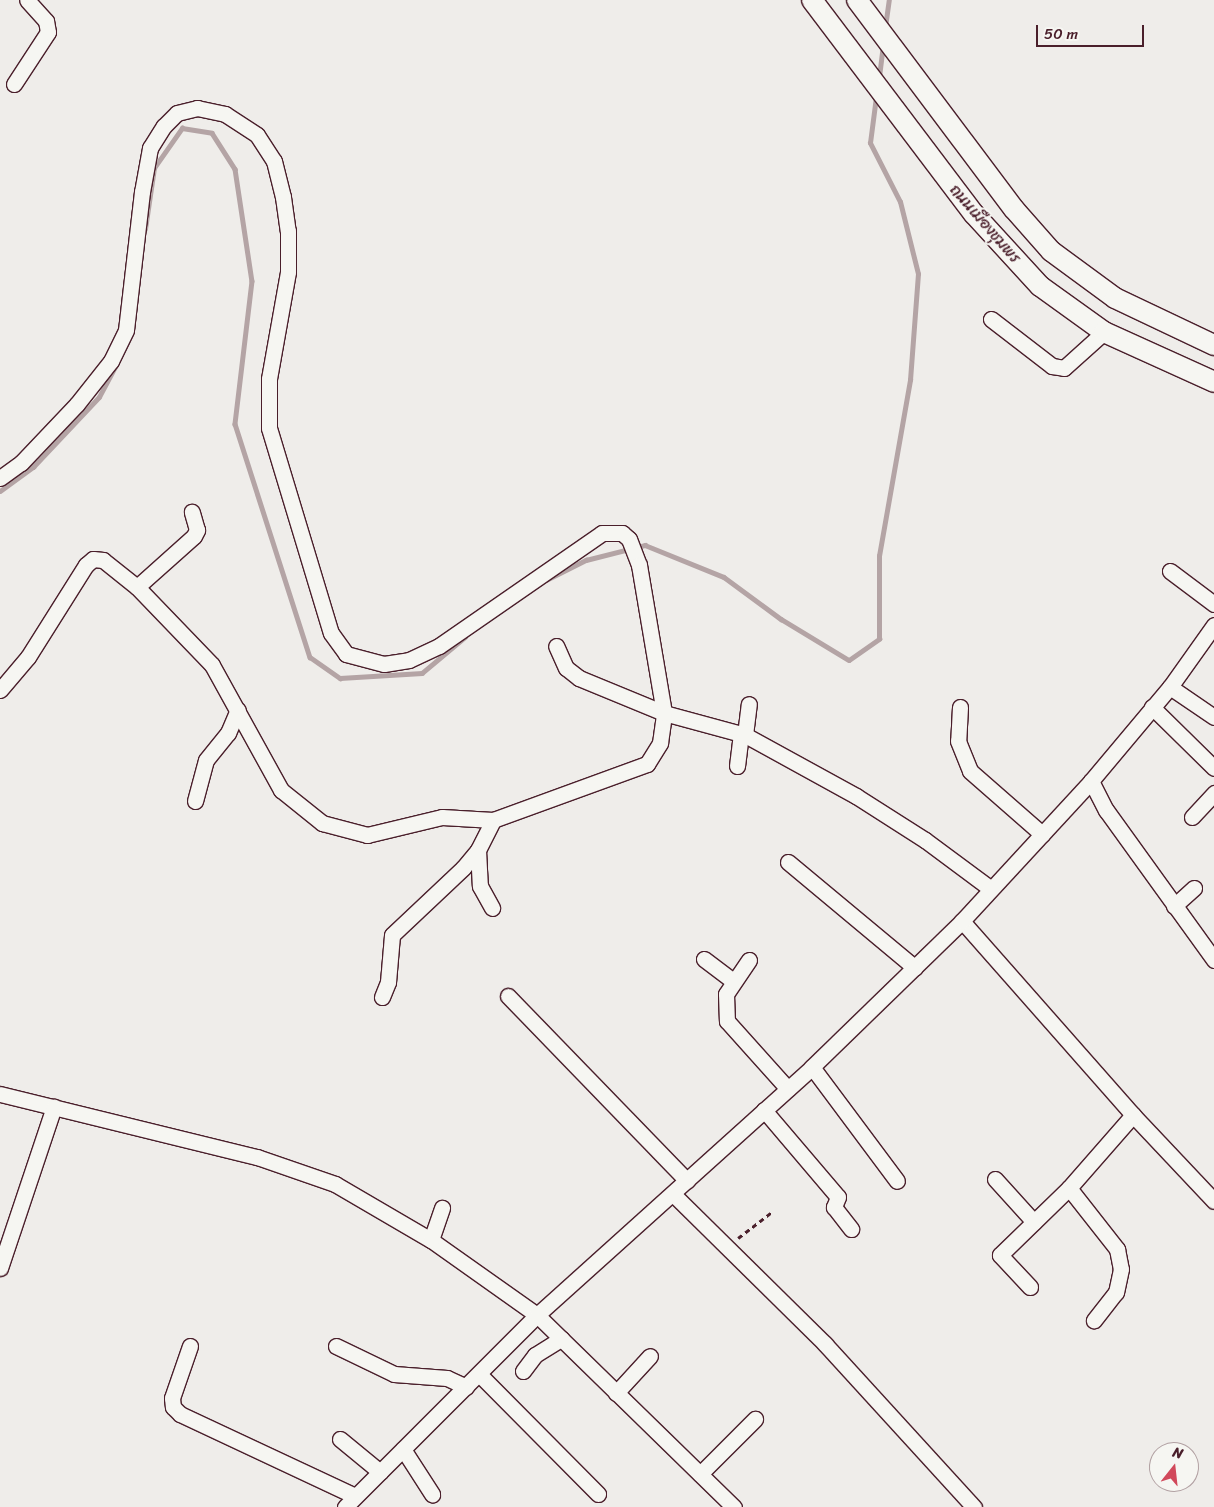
<!DOCTYPE html>
<html>
<head>
<meta charset="utf-8">
<style>
  body { margin:0 }
  #map { position:relative; width:1214px; height:1507px; overflow:hidden; background:#efedea; font-family:Sriracha,"Playpen Sans Thai",sans-serif }
  div>[style] { position:absolute }
  [style*='--x'] { left:calc(var(--x)*1px); top:calc(var(--y)*1px); width:calc(var(--w)*1px); rotate:calc(var(--a)*1deg) }
  .stream>* { height:4.5px; margin:-2.25px; padding:0 2.25px; transform-origin:2.25px; border-radius:2.25px; background:#b4a4a5 }
  .path>* { height:2.5px; margin-top:-1.25px; transform-origin:0; background:repeating-linear-gradient(90deg,#4a1f2b 0 5px,transparent 0 9px) }
  .roads { filter:drop-shadow(1px 0 #4a1f2b) drop-shadow(-1px 0 #4a1f2b) drop-shadow(0 1px #4a1f2b) drop-shadow(0 -1px #4a1f2b) }
  .minor>* { height:15px; margin:-7.5px; padding:0 7.5px; transform-origin:7.5px; border-radius:7.5px; background:#f6f6f2 }
  .major>* { height:20px; margin:-10px; padding:0 10px; transform-origin:10px; border-radius:10px; background:#f6f6f2 }
  span { translate:-50% -50%; white-space:nowrap; text-align:center; line-height:1.15; -webkit-text-stroke:4px #f6f6f2; paint-order:stroke }
  .street-label { font-size:16px; color:#4a1f2b }
  .north { position:absolute; left:1149px; top:1442px; width:50px; height:50px; box-sizing:border-box; background:#f6f6f2; border:1px solid #b1a0a2; border-radius:50%; rotate:16deg; font-size:14px; font-weight:700; line-height:20px; text-align:center; color:#4a1f2b }
  .north::after { content:''; display:block; margin:auto; width:18px; height:22px; background:#d1495b; clip-path:polygon(50% 0,100% 100%,50% 72%,0 100%) }
  .scale { position:absolute; left:1036px; top:25px; width:108px; height:22px; box-sizing:border-box; border:2px solid #4a1f2b; border-top:0; padding-left:6px; font-size:15px; line-height:18px; white-space:nowrap; color:#4a1f2b; -webkit-text-stroke:4px #f6f6f2; paint-order:stroke }
</style>
</head>
<body>
<div id="map">
  <div class="stream">
    <i style="--x:885;--y:27;--w:27;--a:-82"></i>
    <i style="--x:879;--y:77;--w:32;--a:-83"></i>
    <i style="--x:145;--y:229;--w:62;--a:-81.6"></i>
    <i style="--x:154;--y:168;--w:49;--a:-55"></i>
    <i style="--x:182;--y:128;--w:30;--a:9"></i>
    <i style="--x:212;--y:133;--w:43;--a:57.4"></i>
    <i style="--x:235;--y:169;--w:113;--a:81.4"></i>
    <i style="--x:252;--y:281;--w:144;--a:96.8"></i>
    <i style="--x:235;--y:424;--w:245;--a:72.2"></i>
    <i style="--x:310;--y:657;--w:37;--a:35"></i>
    <i style="--x:340;--y:678;--w:82;--a:-3.5"></i>
    <i style="--x:422;--y:673;--w:56;--a:-39.9"></i>
    <i style="--x:0;--y:491;--w:41;--a:-36"></i>
    <i style="--x:33;--y:467;--w:96;--a:-46.7"></i>
    <i style="--x:99;--y:397;--w:34;--a:-62"></i>
    <i style="--x:546;--y:580;--w:45;--a:-26.6"></i>
    <i style="--x:586;--y:560;--w:61;--a:-14.3"></i>
    <i style="--x:645;--y:545;--w:85;--a:22.1"></i>
    <i style="--x:724;--y:577;--w:71;--a:36.4"></i>
    <i style="--x:781;--y:619;--w:79;--a:31.1"></i>
    <i style="--x:849;--y:660;--w:37;--a:-35"></i>
    <i style="--x:879;--y:639;--w:83;--a:-90"></i>
    <i style="--x:879;--y:556;--w:179;--a:-80"></i>
    <i style="--x:910;--y:380;--w:106;--a:-85.7"></i>
    <i style="--x:918;--y:274;--w:74;--a:-104"></i>
    <i style="--x:900;--y:202;--w:66;--a:-117"></i>
    <i style="--x:870;--y:143;--w:46;--a:-82.6"></i>
  </div>
  <div class="path">
    <i style="--x:738;--y:1238;--w:44;--a:-37.6"></i>
  </div>
  <div class="roads">
    <div class="minor">
      <i style="--x:14;--y:84;--w:62;--a:-56.8"></i>
      <i style="--x:48;--y:32;--w:11;--a:-100"></i>
      <i style="--x:46;--y:21;--w:28;--a:-132"></i>
      <i style="--x:991;--y:319;--w:77;--a:37.6"></i>
      <i style="--x:1052;--y:366;--w:12;--a:9"></i>
      <i style="--x:1064;--y:368;--w:54;--a:-42"></i>
      <i style="--x:0;--y:478;--w:26;--a:-36"></i>
      <i style="--x:21;--y:463;--w:81;--a:-46.5"></i>
      <i style="--x:77;--y:404;--w:55;--a:-51.7"></i>
      <i style="--x:111;--y:361;--w:34;--a:-64"></i>
      <i style="--x:126;--y:330;--w:139;--a:-83.4"></i>
      <i style="--x:142;--y:192;--w:45;--a:-79.7"></i>
      <i style="--x:150;--y:148;--w:26;--a:-58"></i>
      <i style="--x:164;--y:126;--w:18;--a:-45"></i>
      <i style="--x:177;--y:113;--w:21;--a:-14"></i>
      <i style="--x:197;--y:108;--w:29;--a:12"></i>
      <i style="--x:225;--y:114;--w:38;--a:33"></i>
      <i style="--x:257;--y:135;--w:31;--a:57"></i>
      <i style="--x:274;--y:161;--w:37;--a:76"></i>
      <i style="--x:283;--y:197;--w:34;--a:82"></i>
      <i style="--x:288;--y:231;--w:41;--a:90"></i>
      <i style="--x:288;--y:272;--w:109;--a:100.1"></i>
      <i style="--x:269;--y:379;--w:49;--a:90"></i>
      <i style="--x:269;--y:428;--w:214;--a:73.2"></i>
      <i style="--x:331;--y:633;--w:26;--a:54"></i>
      <i style="--x:346;--y:654;--w:39;--a:15"></i>
      <i style="--x:384;--y:664;--w:25;--a:-9"></i>
      <i style="--x:409;--y:660;--w:33;--a:-25"></i>
      <i style="--x:439;--y:646;--w:198;--a:-34.7"></i>
      <i style="--x:602;--y:533;--w:20;--a:0"></i>
      <i style="--x:622;--y:533;--w:9;--a:41"></i>
      <i style="--x:629;--y:539;--w:28;--a:69"></i>
      <i style="--x:639;--y:565;--w:150;--a:80.4"></i>
      <i style="--x:664;--y:713;--w:84;--a:15.2"></i>
      <i style="--x:745;--y:735;--w:127;--a:28.8"></i>
      <i style="--x:856;--y:796;--w:82;--a:32.5"></i>
      <i style="--x:925;--y:840;--w:82;--a:36.6"></i>
      <i style="--x:1170;--y:571;--w:55;--a:36.9"></i>
      <i style="--x:137;--y:587;--w:76;--a:-41.8"></i>
      <i style="--x:194;--y:536;--w:7;--a:-63"></i>
      <i style="--x:197;--y:530;--w:19;--a:-106"></i>
      <i style="--x:1170;--y:687;--w:53;--a:34.3"></i>
      <i style="--x:0;--y:690;--w:43;--a:-49.7"></i>
      <i style="--x:28;--y:657;--w:109;--a:-57.8"></i>
      <i style="--x:86;--y:565;--w:9;--a:-41"></i>
      <i style="--x:93;--y:559;--w:10;--a:6"></i>
      <i style="--x:103;--y:560;--w:43;--a:38.5"></i>
      <i style="--x:137;--y:587;--w:108;--a:46.1"></i>
      <i style="--x:212;--y:665;--w:143;--a:61.1"></i>
      <i style="--x:281;--y:790;--w:53;--a:38.8"></i>
      <i style="--x:322;--y:823;--w:47;--a:14.9"></i>
      <i style="--x:367;--y:835;--w:77;--a:-13.5"></i>
      <i style="--x:442;--y:817;--w:51;--a:3.4"></i>
      <i style="--x:493;--y:820;--w:164;--a:-20"></i>
      <i style="--x:647;--y:764;--w:25;--a:-58"></i>
      <i style="--x:660;--y:743;--w:30;--a:-82"></i>
      <i style="--x:664;--y:713;--w:92;--a:-157.6"></i>
      <i style="--x:579;--y:678;--w:16;--a:-142"></i>
      <i style="--x:566;--y:668;--w:24;--a:-114"></i>
      <i style="--x:960;--y:707;--w:34;--a:93"></i>
      <i style="--x:958;--y:741;--w:32;--a:68"></i>
      <i style="--x:970;--y:771;--w:96;--a:41.2"></i>
      <i style="--x:1152;--y:707;--w:87;--a:44.5"></i>
      <i style="--x:745;--y:735;--w:31;--a:-83"></i>
      <i style="--x:737;--y:766;--w:32;--a:-83"></i>
      <i style="--x:1091;--y:781;--w:33;--a:63"></i>
      <i style="--x:1106;--y:810;--w:185;--a:54.2"></i>
      <i style="--x:195;--y:801;--w:42;--a:-75"></i>
      <i style="--x:206;--y:760;--w:35;--a:-51"></i>
      <i style="--x:228;--y:733;--w:25;--a:-67"></i>
      <i style="--x:1192;--y:817;--w:33;--a:-47"></i>
      <i style="--x:478;--y:850;--w:36;--a:87"></i>
      <i style="--x:480;--y:886;--w:25;--a:61"></i>
      <i style="--x:788;--y:862;--w:165;--a:39.8"></i>
      <i style="--x:1174;--y:906;--w:27;--a:-42"></i>
      <i style="--x:962;--y:921;--w:259;--a:48.6"></i>
      <i style="--x:1133;--y:1115;--w:118;--a:46.7"></i>
      <i style="--x:704;--y:959;--w:36;--a:37"></i>
      <i style="--x:749;--y:960;--w:41;--a:124.1"></i>
      <i style="--x:726;--y:994;--w:27;--a:88"></i>
      <i style="--x:727;--y:1021;--w:91;--a:48.1"></i>
      <i style="--x:508;--y:996;--w:257;--a:45.9"></i>
      <i style="--x:382;--y:997;--w:16;--a:-68"></i>
      <i style="--x:388;--y:982;--w:47;--a:-85.1"></i>
      <i style="--x:392;--y:935;--w:98;--a:-43.3"></i>
      <i style="--x:463;--y:868;--w:23;--a:-50"></i>
      <i style="--x:478;--y:850;--w:34;--a:-63"></i>
      <i style="--x:812;--y:1067;--w:142;--a:53.3"></i>
      <i style="--x:0;--y:1094;--w:265;--a:13.8"></i>
      <i style="--x:257;--y:1157;--w:83;--a:19.1"></i>
      <i style="--x:335;--y:1184;--w:111;--a:30.3"></i>
      <i style="--x:431;--y:1240;--w:130;--a:35.3"></i>
      <i style="--x:537;--y:1315;--w:275;--a:44.3"></i>
      <i style="--x:764;--y:1110;--w:114;--a:49.6"></i>
      <i style="--x:838;--y:1197;--w:11;--a:112"></i>
      <i style="--x:834;--y:1207;--w:28;--a:52"></i>
      <i style="--x:995;--y:1179;--w:58;--a:47.8"></i>
      <i style="--x:1069;--y:1188;--w:78;--a:51.8"></i>
      <i style="--x:1117;--y:1249;--w:20;--a:79"></i>
      <i style="--x:1121;--y:1269;--w:24;--a:102"></i>
      <i style="--x:1116;--y:1292;--w:36;--a:128"></i>
      <i style="--x:673;--y:1194;--w:214;--a:44.6"></i>
      <i style="--x:825;--y:1344;--w:221;--a:47.6"></i>
      <i style="--x:431;--y:1240;--w:34;--a:-71"></i>
      <i style="--x:0;--y:1268;--w:170;--a:-71.5"></i>
      <i style="--x:1030;--y:1287;--w:44;--a:-133.2"></i>
      <i style="--x:1000;--y:1255;--w:96;--a:-44.2"></i>
      <i style="--x:1069;--y:1188;--w:97;--a:-48.8"></i>
      <i style="--x:190;--y:1346;--w:55;--a:109.1"></i>
      <i style="--x:172;--y:1398;--w:9;--a:84"></i>
      <i style="--x:173;--y:1407;--w:10;--a:45"></i>
      <i style="--x:180;--y:1414;--w:193;--a:25.1"></i>
      <i style="--x:336;--y:1346;--w:64;--a:25.8"></i>
      <i style="--x:394;--y:1374;--w:53;--a:4.3"></i>
      <i style="--x:447;--y:1378;--w:21;--a:25"></i>
      <i style="--x:523;--y:1371;--w:20;--a:-53"></i>
      <i style="--x:535;--y:1355;--w:31;--a:-32"></i>
      <i style="--x:479;--y:1374;--w:169;--a:45.2"></i>
      <i style="--x:616;--y:1393;--w:50;--a:-47.4"></i>
      <i style="--x:340;--y:1439;--w:52;--a:39.5"></i>
      <i style="--x:403;--y:1449;--w:54;--a:57.2"></i>
      <i style="--x:700;--y:1474;--w:78;--a:-45"></i>
      <i style="--x:345;--y:1507;--w:272;--a:-45"></i>
      <i style="--x:537;--y:1315;--w:370;--a:-42"></i>
      <i style="--x:812;--y:1067;--w:209;--a:-44.2"></i>
      <i style="--x:962;--y:921;--w:190;--a:-47.3"></i>
      <i style="--x:1091;--y:781;--w:123;--a:-50"></i>
      <i style="--x:1170;--y:687;--w:76;--a:-54.6"></i>
    </div>
    <div class="major">
      <i style="--x:812;--y:0;--w:268;--a:52.9"></i>
      <i style="--x:974;--y:214;--w:98;--a:47.5"></i>
      <i style="--x:1040;--y:286;--w:79;--a:35.7"></i>
      <i style="--x:1104;--y:332;--w:121;--a:24.4"></i>
      <i style="--x:857;--y:0;--w:261;--a:53.1"></i>
      <i style="--x:1014;--y:209;--w:56;--a:48.6"></i>
      <i style="--x:1051;--y:251;--w:79;--a:36.3"></i>
      <i style="--x:1115;--y:298;--w:110;--a:25.4"></i>
    </div>
  </div>
  <div class="street-label">
    <span style="left:985px;top:224px;rotate:49deg">ถนนเมืองชุมพร</span>
  </div>
  <div class="north">N</div>
  <div class="scale">50 m</div>
</div>
</body>
</html>
